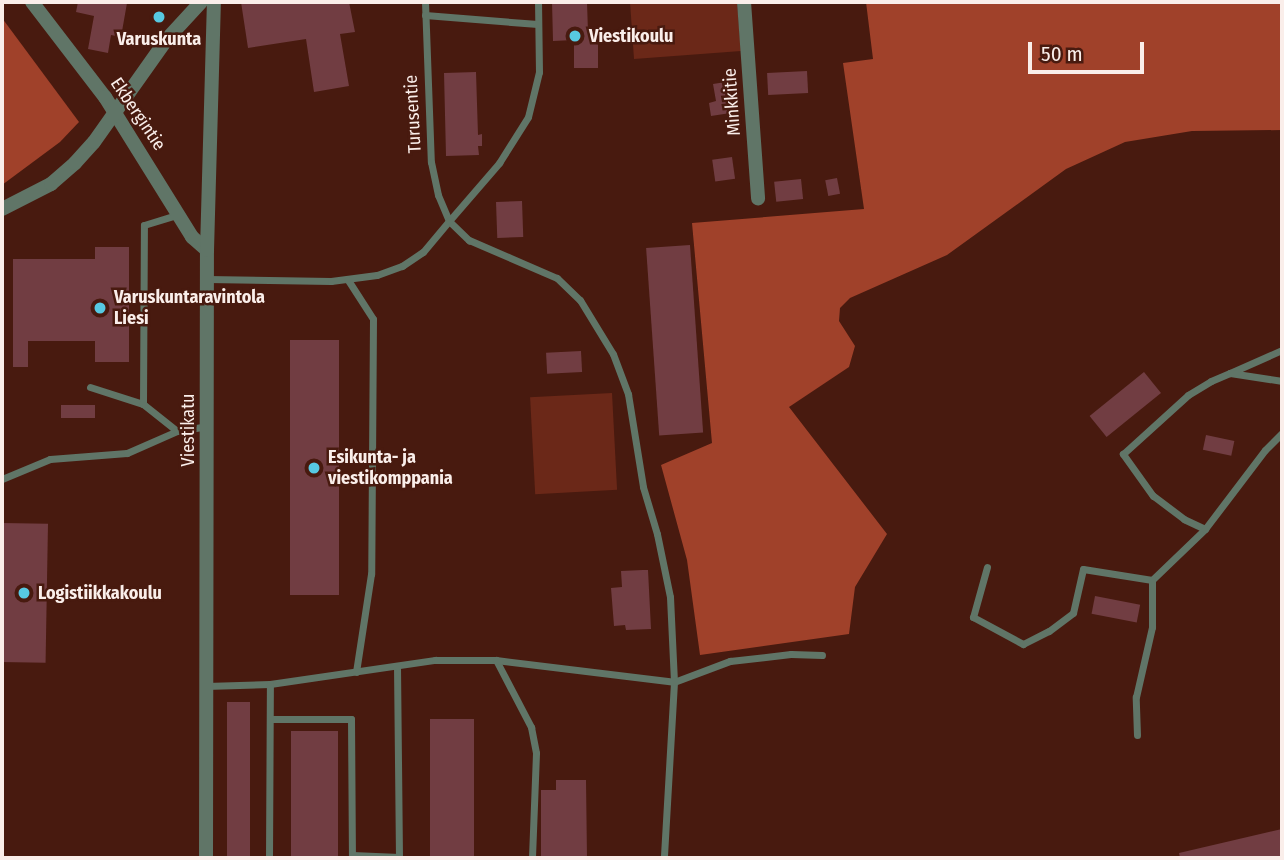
<!DOCTYPE html>
<html>
<head>
<meta charset="utf-8">
<style>
  body { margin:0 }
  #map { position:relative; width:1284px; height:860px; overflow:hidden; background:#481a0f; font-family:"Fira Sans Condensed",sans-serif }
  div>[style] { position:absolute }
  [style*='--x'] { left:calc(var(--x)*1px); top:calc(var(--y)*1px); width:calc(var(--w)*1px); rotate:calc(var(--a)*1deg) }
  .green>* { inset:0; background:#6b2818; transform-origin:0 0 }
  .forest>* { inset:0; background:#a0412a }
  .building>* { inset:0; background:#713d42; transform-origin:0 0 }
  .lane>* { height:7px; margin:-3.5px; padding:0 3.5px; transform-origin:3.5px; border-radius:3.5px; background:#607567 }
  .street>* { height:14px; margin:-7px; padding:0 7px; transform-origin:7px; border-radius:7px; background:#607567 }
  .dots>* { width:19px; height:19px; translate:-50% -50%; box-sizing:border-box; border:4px solid #481a0f; border-radius:50% }
  span { translate:-50% -50%; white-space:nowrap; text-align:center; line-height:1.15; -webkit-text-stroke:5px #481a0f; paint-order:stroke }
  .poi-label { font-size:18px; color:#faeeea; font-weight:700 }
  .left { translate:0 -50%; text-align:left }
  .street-label { font-size:18px; color:#faeeea }
  .frame { position:absolute; inset:0; border:4px solid #faeeea; pointer-events:none }
  .scale { position:absolute; left:1028px; top:42px; width:116px; height:32px; box-sizing:border-box; border:4px solid #faeeea; border-top:0; padding-left:9px; font-size:21px; line-height:24px; white-space:nowrap; color:#faeeea; -webkit-text-stroke:5px #481a0f; paint-order:stroke }
</style>
</head>
<body>
<div id="map">
  <div class="green">
    <i style="clip-path:polygon(630px 2px,737px 2px,741px 51px,634px 59px)"></i>
    <i style="left:612px;top:393px;width:97px;height:82px;rotate:87deg"></i>
  </div>
  <div class="forest">
    <i style="clip-path:polygon(866px 2px,1282px 2px,1282px 130px,1192px 131px,1125px 142px,1066px 169px,947px 255px,850px 298px,840px 308px,839px 321px,855px 346px,849px 367px,789px 407px,887px 534px,855px 587px,849px 634px,700px 655px,687px 560px,661px 465px,712px 443px,692px 223px,864px 209px,843px 63px,873px 59px)"></i>
    <i style="clip-path:polygon(2px 18px,79px 122px,60px 142px,2px 185px)"></i>
  </div>
  <div class="building">
    <i style="clip-path:polygon(78px 2px,127px 3px,121px 37px,111px 35px,108px 53px,88px 49px,94px 16px,76px 12px)"></i>
    <i style="clip-path:polygon(241px 2px,349px 2px,355px 32px,340px 34px,349px 86px,314px 92px,306px 39px,248px 48px)"></i>
    <i style="clip-path:polygon(552px 2px,587px 2px,588px 32px,598px 32px,598px 68px,574px 68px,574px 40px,553px 41px)"></i>
    <i style="left:807px;top:71px;width:22px;height:40px;rotate:87deg"></i>
    <i style="clip-path:polygon(476px 72px,478px 135px,482px 134px,482px 146px,478px 146px,479px 155px,446px 156px,444px 73px)"></i>
    <i style="clip-path:polygon(732px 81px,737px 112px,711px 116px,709px 103px,716px 101px,713px 84px)"></i>
    <i style="left:732px;top:157px;width:22px;height:20px;rotate:82deg"></i>
    <i style="left:837px;top:178px;width:16px;height:12px;rotate:79deg"></i>
    <i style="left:801px;top:179px;width:20px;height:27px;rotate:84deg"></i>
    <i style="left:522px;top:201px;width:36px;height:26px;rotate:88deg"></i>
    <i style="left:690px;top:245px;width:188px;height:44px;rotate:86deg"></i>
    <i style="clip-path:polygon(95px 247px,129px 247px,129px 362px,95px 362px,95px 341px,28px 341px,28px 367px,13px 367px,13px 259px,95px 259px)"></i>
    <i style="left:290px;top:340px;width:49px;height:255px"></i>
    <i style="left:581px;top:351px;width:21px;height:35px;rotate:87deg"></i>
    <i style="left:1144px;top:372px;width:27px;height:70px;rotate:51deg"></i>
    <i style="left:61px;top:405px;width:34px;height:13px"></i>
    <i style="left:1206px;top:435px;width:29px;height:15px;rotate:12deg"></i>
    <i style="left:2px;top:523px;width:46px;height:139px;rotate:1deg"></i>
    <i style="clip-path:polygon(643px 570px,648px 570px,651px 629px,626px 630px,625px 625px,614px 626px,611px 588px,622px 587px,621px 571px)"></i>
    <i style="left:1095px;top:596px;width:46px;height:18px;rotate:11deg"></i>
    <i style="left:250px;top:702px;width:156px;height:23px;rotate:90deg"></i>
    <i style="left:430px;top:719px;width:44px;height:139px"></i>
    <i style="left:291px;top:731px;width:47px;height:127px"></i>
    <i style="clip-path:polygon(556px 780px,586px 780px,587px 858px,541px 858px,541px 790px,556px 790px)"></i>
    <i style="clip-path:polygon(1282px 829px,1282px 858px,1180px 858px,1179px 853px)"></i>
  </div>
  <div class="lane">
    <i style="--x:425;--y:2;--w:160;--a:87.9"></i>
    <i style="--x:431;--y:162;--w:34;--a:78"></i>
    <i style="--x:438;--y:195;--w:28;--a:67"></i>
    <i style="--x:449;--y:221;--w:77;--a:-49.2"></i>
    <i style="--x:499;--y:163;--w:54;--a:-57.8"></i>
    <i style="--x:528;--y:117;--w:46;--a:-76.3"></i>
    <i style="--x:539;--y:72;--w:70;--a:-90.8"></i>
    <i style="--x:425;--y:15;--w:113;--a:4.6"></i>
    <i style="--x:207;--y:279;--w:124;--a:0.9"></i>
    <i style="--x:331;--y:281;--w:46;--a:-7.4"></i>
    <i style="--x:377;--y:275;--w:27;--a:-20"></i>
    <i style="--x:402;--y:266;--w:25;--a:-34"></i>
    <i style="--x:423;--y:252;--w:40;--a:-50"></i>
    <i style="--x:449;--y:221;--w:28;--a:44"></i>
    <i style="--x:469;--y:240;--w:96;--a:23.4"></i>
    <i style="--x:557;--y:278;--w:32;--a:44"></i>
    <i style="--x:580;--y:300;--w:63;--a:58.6"></i>
    <i style="--x:613;--y:354;--w:43;--a:69.4"></i>
    <i style="--x:628;--y:394;--w:94;--a:80.8"></i>
    <i style="--x:643;--y:487;--w:49;--a:73.4"></i>
    <i style="--x:657;--y:534;--w:64;--a:78.3"></i>
    <i style="--x:670;--y:597;--w:85;--a:87.3"></i>
    <i style="--x:674;--y:682;--w:176;--a:93.3"></i>
    <i style="--x:348;--y:280;--w:46;--a:57.3"></i>
    <i style="--x:373;--y:319;--w:255;--a:90.4"></i>
    <i style="--x:371;--y:574;--w:99;--a:98.7"></i>
    <i style="--x:1230;--y:373;--w:57;--a:-23.9"></i>
    <i style="--x:90;--y:387;--w:56;--a:17.8"></i>
    <i style="--x:143;--y:404;--w:43;--a:38.5"></i>
    <i style="--x:143;--y:404;--w:179;--a:-89.7"></i>
    <i style="--x:144;--y:225;--w:37;--a:-17"></i>
    <i style="--x:2;--y:479;--w:52;--a:-22.6"></i>
    <i style="--x:50;--y:459;--w:77;--a:-4.5"></i>
    <i style="--x:127;--y:453;--w:55;--a:-23.7"></i>
    <i style="--x:177;--y:431;--w:30;--a:-9"></i>
    <i style="--x:1205;--y:529;--w:23;--a:-155"></i>
    <i style="--x:1184;--y:519;--w:39;--a:-143"></i>
    <i style="--x:1153;--y:496;--w:52;--a:-125.5"></i>
    <i style="--x:1123;--y:454;--w:88;--a:-42.2"></i>
    <i style="--x:1188;--y:395;--w:27;--a:-31"></i>
    <i style="--x:1211;--y:381;--w:21;--a:-23"></i>
    <i style="--x:1230;--y:373;--w:53;--a:8.7"></i>
    <i style="--x:987;--y:567;--w:52;--a:105.6"></i>
    <i style="--x:973;--y:617;--w:57;--a:28.4"></i>
    <i style="--x:1023;--y:644;--w:29;--a:-27"></i>
    <i style="--x:1049;--y:631;--w:30;--a:-37"></i>
    <i style="--x:1073;--y:613;--w:45;--a:-77.2"></i>
    <i style="--x:1083;--y:569;--w:70;--a:9.1"></i>
    <i style="--x:1152;--y:580;--w:74;--a:-43.9"></i>
    <i style="--x:1205;--y:529;--w:99;--a:-52.8"></i>
    <i style="--x:1265;--y:450;--w:24;--a:-45"></i>
    <i style="--x:496;--y:660;--w:76;--a:62.4"></i>
    <i style="--x:531;--y:727;--w:26;--a:79"></i>
    <i style="--x:536;--y:753;--w:105;--a:92.2"></i>
    <i style="--x:397;--y:666;--w:192;--a:89.4"></i>
    <i style="--x:206;--y:686;--w:64;--a:-1.8"></i>
    <i style="--x:270;--y:684;--w:167;--a:-8.3"></i>
    <i style="--x:435;--y:660;--w:61;--a:0"></i>
    <i style="--x:496;--y:660;--w:179;--a:7"></i>
    <i style="--x:674;--y:682;--w:60;--a:-20.6"></i>
    <i style="--x:730;--y:661;--w:61;--a:-6.5"></i>
    <i style="--x:791;--y:654;--w:31;--a:2"></i>
    <i style="--x:270;--y:719;--w:81;--a:0"></i>
    <i style="--x:351;--y:719;--w:139;--a:89.6"></i>
    <i style="--x:1137;--y:735;--w:38;--a:-92"></i>
    <i style="--x:1136;--y:697;--w:72;--a:-77.1"></i>
    <i style="--x:1152;--y:627;--w:47;--a:-90"></i>
    <i style="--x:352;--y:855;--w:47;--a:2.4"></i>
    <i style="--x:269;--y:858;--w:174;--a:-89.7"></i>
  </div>
  <div class="street">
    <i style="--x:32;--y:2;--w:120;--a:52.5"></i>
    <i style="--x:105;--y:97;--w:165;--a:58.1"></i>
    <i style="--x:192;--y:237;--w:20;--a:41"></i>
    <i style="--x:744;--y:2;--w:197;--a:85.9"></i>
    <i style="--x:2;--y:209;--w:55;--a:-27"></i>
    <i style="--x:51;--y:184;--w:32;--a:-41"></i>
    <i style="--x:75;--y:163;--w:28;--a:-48"></i>
    <i style="--x:94;--y:142;--w:126;--a:-54.7"></i>
    <i style="--x:167;--y:39;--w:50;--a:-47.4"></i>
    <i style="--x:206;--y:858;--w:608;--a:-89.91"></i>
    <i style="--x:207;--y:250;--w:248;--a:-88.4"></i>
  </div>
  <div class="dots">
    <i style="left:159px;top:17px;background:#57c9e2"></i>
    <i style="left:575px;top:36px;background:#57c9e2"></i>
    <i style="left:100px;top:308px;background:#57c9e2"></i>
    <i style="left:314px;top:468px;background:#57c9e2"></i>
    <i style="left:24px;top:593px;background:#57c9e2"></i>
  </div>
  <div class="poi-label">
    <span class="left" style="left:589px;top:36px">Viestikoulu</span>
    <span style="left:159px;top:39px">Varuskunta</span>
    <span class="left" style="left:114px;top:308px">Varuskuntaravintola<br>Liesi</span>
    <span class="left" style="left:328px;top:468px">Esikunta- ja<br>viestikomppania</span>
    <span class="left" style="left:38px;top:593px">Logistiikkakoulu</span>
  </div>
  <div class="street-label">
    <span style="left:732px;top:102px;rotate:-94deg">Minkkitie</span>
    <span style="left:138px;top:114px;rotate:56deg">Ekbergintie</span>
    <span style="left:413px;top:114px;rotate:-93deg">Turusentie</span>
    <span style="left:188px;top:430px;rotate:-90deg">Viestikatu</span>
  </div>
  <div class="frame"></div>
  <div class="scale">50 m</div>
</div>
</body>
</html>
